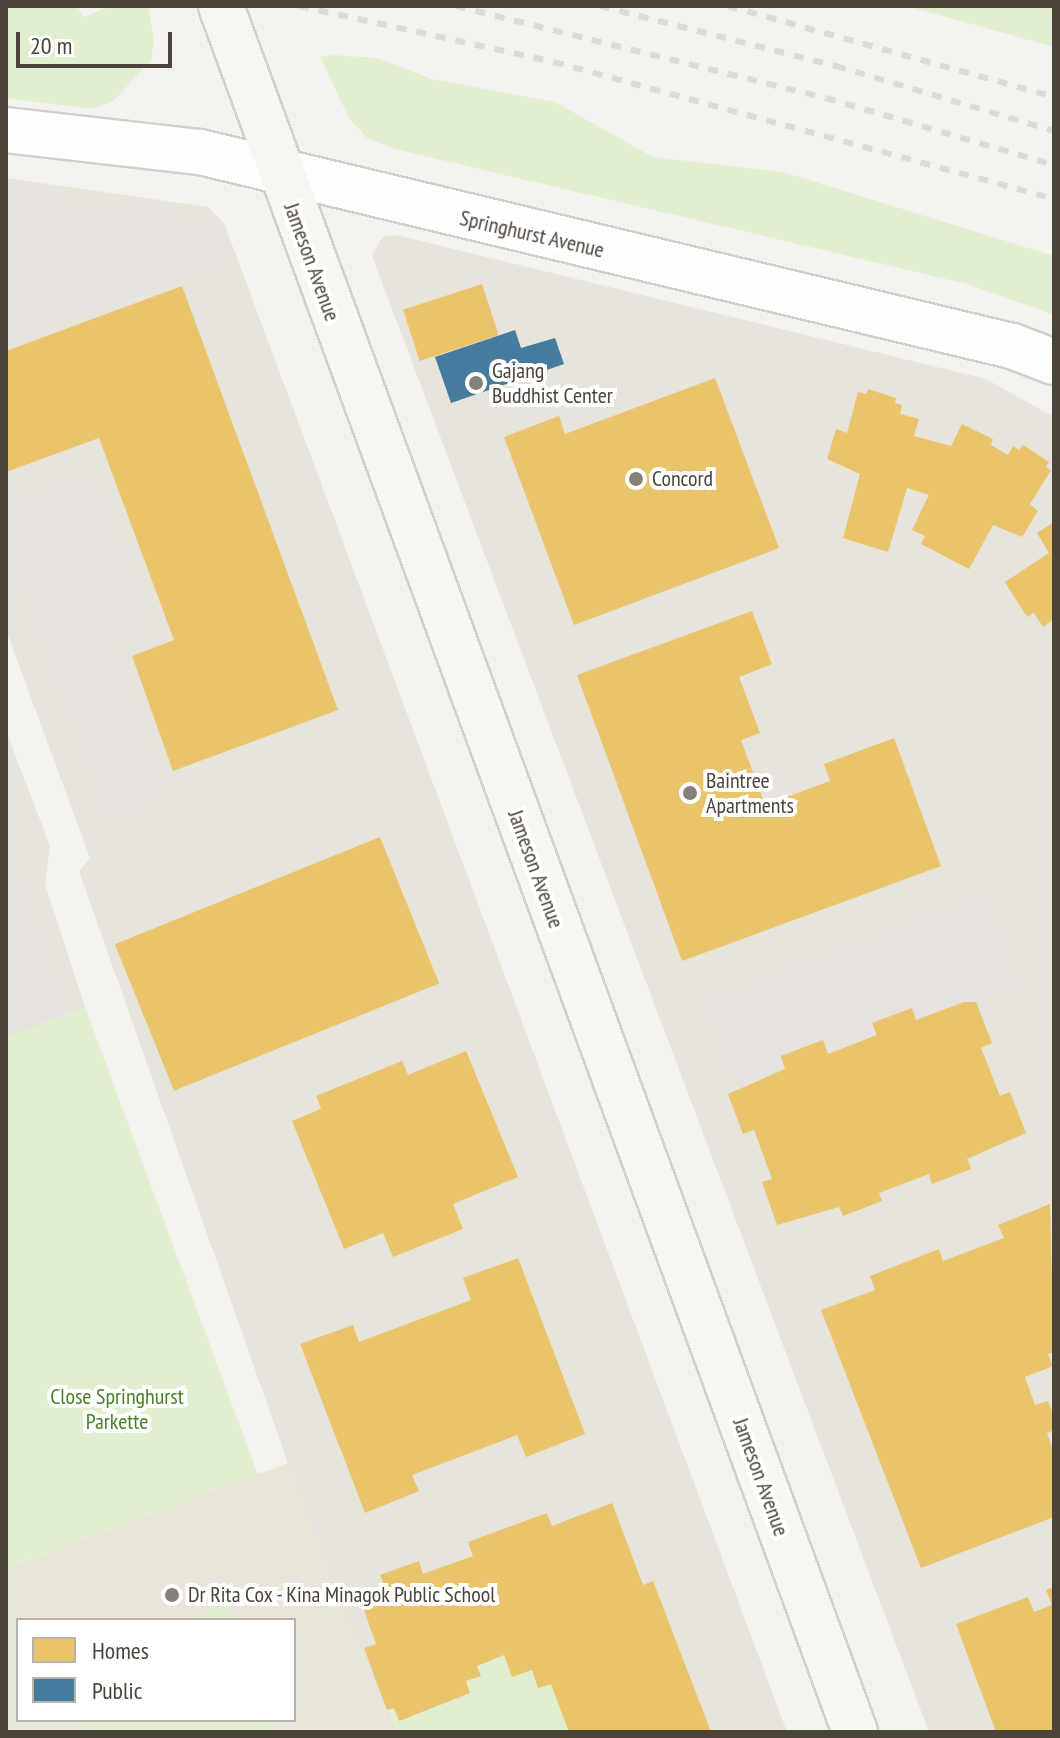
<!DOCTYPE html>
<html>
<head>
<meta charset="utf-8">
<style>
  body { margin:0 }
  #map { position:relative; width:1060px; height:1738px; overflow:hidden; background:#f4f2ee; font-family:"PT Sans Narrow",sans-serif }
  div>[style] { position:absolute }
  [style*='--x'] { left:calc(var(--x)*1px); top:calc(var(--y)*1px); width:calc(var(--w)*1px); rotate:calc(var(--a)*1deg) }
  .residential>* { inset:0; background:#e7e4dc }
  .education>* { inset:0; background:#eae5da }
  .green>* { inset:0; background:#e1eecf; transform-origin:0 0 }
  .parking>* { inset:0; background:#e6e3df }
  .homes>* { inset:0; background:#e9c46a; transform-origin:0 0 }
  .public>* { inset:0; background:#457b9d }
  .roads { filter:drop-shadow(2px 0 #d2d0cb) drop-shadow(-2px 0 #d2d0cb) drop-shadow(0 2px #d2d0cb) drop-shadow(0 -2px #d2d0cb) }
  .street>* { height:44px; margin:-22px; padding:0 22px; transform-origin:22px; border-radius:22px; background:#fdfdfc }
  .secondary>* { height:44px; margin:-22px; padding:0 22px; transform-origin:22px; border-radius:22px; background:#f7f6f1 }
  .rail>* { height:6px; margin-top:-3px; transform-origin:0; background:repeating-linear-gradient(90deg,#dbdbda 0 10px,transparent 0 20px) }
  .dots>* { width:22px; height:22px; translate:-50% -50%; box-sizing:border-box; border:4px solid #fff; border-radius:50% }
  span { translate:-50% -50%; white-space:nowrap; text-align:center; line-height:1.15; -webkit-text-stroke:8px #fff; paint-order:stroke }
  .street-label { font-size:22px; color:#4b4439 }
  .poi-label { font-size:22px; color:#4b4439 }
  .left { translate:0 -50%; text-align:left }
  .park-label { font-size:22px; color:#4a7f2a }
  .frame { position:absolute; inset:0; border:8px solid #4b4439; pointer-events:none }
  .legend { position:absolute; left:16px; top:1618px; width:280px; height:104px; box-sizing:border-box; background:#fff; border:2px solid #b7b4b0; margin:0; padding:10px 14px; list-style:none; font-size:24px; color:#4b4439 }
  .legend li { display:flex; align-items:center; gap:16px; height:40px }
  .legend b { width:40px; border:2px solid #b7b4b0 }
  .scale { position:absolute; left:16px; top:32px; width:156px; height:36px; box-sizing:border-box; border:4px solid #4b4439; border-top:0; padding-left:10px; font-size:24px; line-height:28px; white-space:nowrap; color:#4b4439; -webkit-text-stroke:6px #fff; paint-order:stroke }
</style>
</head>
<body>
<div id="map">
  <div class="residential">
    <i style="clip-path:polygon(6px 178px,208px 207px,224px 223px,787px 1732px,392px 1732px,288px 1463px,79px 871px,90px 858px,6px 630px)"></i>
    <i style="clip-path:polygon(396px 235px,986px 379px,1054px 417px,1054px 1732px,929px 1732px,372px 256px,382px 237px)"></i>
    <i style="clip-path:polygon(6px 731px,50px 846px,45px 884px,85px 1007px,6px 1037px)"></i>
  </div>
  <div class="education">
    <i style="clip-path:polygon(evenodd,288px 1463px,392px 1732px,6px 1732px,6px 1569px,288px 1463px,18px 1620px,294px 1620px,294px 1720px,18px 1720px,18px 1620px)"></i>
  </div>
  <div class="green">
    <i style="clip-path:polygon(6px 6px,77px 6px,83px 17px,112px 6px,148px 6px,154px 40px,151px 61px,112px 102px,91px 109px,6px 98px)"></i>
    <i style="clip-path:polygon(907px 6px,1054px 6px,1054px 47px)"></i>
    <i style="clip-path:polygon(333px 55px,377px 58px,432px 79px,555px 102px,653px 157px,783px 172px,1054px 256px,1054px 315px,967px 284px,395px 149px,367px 138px,349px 118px,320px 57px)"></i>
    <i style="clip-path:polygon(85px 1007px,258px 1475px,6px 1569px,6px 1037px)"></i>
    <i style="clip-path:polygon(227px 1604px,233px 1620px,186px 1620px)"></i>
    <i style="clip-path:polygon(504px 1655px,532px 1670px,538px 1688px,551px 1684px,569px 1732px,395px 1732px,387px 1710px,394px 1708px,399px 1721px,470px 1694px,466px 1681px,477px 1666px)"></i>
    <i style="left:84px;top:1720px;width:186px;height:13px"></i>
  </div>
  <div class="parking">
    <i style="clip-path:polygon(6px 193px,210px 222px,226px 263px,6px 346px)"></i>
    <i style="clip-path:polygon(95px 474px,150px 632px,113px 645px,167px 799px,107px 819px,6px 531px,6px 505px)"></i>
    <i style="clip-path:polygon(6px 839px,67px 1014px,6px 1037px)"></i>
    <i style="clip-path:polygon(983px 898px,1016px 983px,916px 1020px,912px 1008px,877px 1035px,738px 1087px,704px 1004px)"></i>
  </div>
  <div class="homes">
    <i style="left:482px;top:284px;width:54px;height:83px;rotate:72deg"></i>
    <i style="clip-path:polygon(182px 286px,338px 710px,173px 771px,132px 656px,174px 640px,99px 438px,6px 472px,6px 351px)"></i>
    <i style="clip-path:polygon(715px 378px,779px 548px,574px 625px,504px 437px,559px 416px,565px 434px)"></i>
    <i style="clip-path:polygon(868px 389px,896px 398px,895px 403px,902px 405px,900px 414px,919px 419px,914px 436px,951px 446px,962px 424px,993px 439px,991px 445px,1008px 455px,1013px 446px,1019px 450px,1023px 445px,1049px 462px,1046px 467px,1051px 470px,1030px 504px,1038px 511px,1022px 537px,993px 525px,969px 569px,921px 544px,925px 536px,912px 530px,929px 495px,907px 488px,888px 552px,843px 538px,860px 474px,827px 459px,836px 429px,847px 433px,858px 392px,866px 394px)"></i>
    <i style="clip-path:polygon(1054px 522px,1054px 619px,1043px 627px,1034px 613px,1027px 617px,1005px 582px,1049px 553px,1037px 533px)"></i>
    <i style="clip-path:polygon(752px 611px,772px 664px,739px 677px,760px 733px,741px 740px,765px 805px,830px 781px,824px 764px,894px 738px,941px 866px,682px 961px,577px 675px)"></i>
    <i style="left:380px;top:837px;width:158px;height:286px;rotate:68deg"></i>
    <i style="clip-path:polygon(964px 1002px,976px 1002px,992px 1043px,981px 1048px,1000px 1096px,1010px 1092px,1026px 1133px,967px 1159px,971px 1169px,932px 1184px,929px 1174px,879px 1193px,882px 1201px,843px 1216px,839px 1207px,777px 1225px,762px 1182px,772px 1179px,754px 1130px,743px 1134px,728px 1094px,785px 1069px,781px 1056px,823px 1040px,828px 1054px,877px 1035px,872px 1023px,912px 1008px,916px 1020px)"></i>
    <i style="clip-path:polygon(466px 1051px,518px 1177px,453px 1204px,463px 1229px,393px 1257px,383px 1233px,344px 1249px,292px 1121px,321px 1109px,316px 1096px,402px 1061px,408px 1075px)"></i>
    <i style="clip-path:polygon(1050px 1204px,1054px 1352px,1048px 1354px,1053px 1366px,1025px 1377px,1035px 1405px,1048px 1401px,1054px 1417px,1054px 1430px,1047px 1433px,1054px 1453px,1054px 1517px,921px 1568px,821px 1310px,875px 1290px,870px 1276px,939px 1249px,943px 1261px,1004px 1238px,998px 1225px)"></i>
    <i style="clip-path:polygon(518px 1258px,585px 1434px,526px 1457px,517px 1435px,412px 1475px,419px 1491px,365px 1513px,300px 1344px,353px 1325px,359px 1342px,471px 1300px,463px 1278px)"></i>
    <i style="clip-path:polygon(612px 1503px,643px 1585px,653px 1581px,711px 1732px,569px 1732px,551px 1684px,538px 1688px,532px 1670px,512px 1677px,504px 1655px,477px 1666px,481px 1676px,466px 1681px,470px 1693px,399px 1721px,394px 1708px,387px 1710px,364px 1648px,376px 1644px,360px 1599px,386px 1589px,380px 1575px,419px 1561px,423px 1574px,473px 1556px,468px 1542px,547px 1513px,552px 1526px)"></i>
    <i style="clip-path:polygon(1054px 1587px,1054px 1732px,996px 1732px,956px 1624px,1028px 1597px,1034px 1612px,1052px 1605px,1046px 1590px)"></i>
  </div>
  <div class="public">
    <i style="clip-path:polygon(515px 330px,521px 348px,555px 338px,564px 364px,451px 403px,435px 357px)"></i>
  </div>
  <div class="roads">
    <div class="street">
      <i style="--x:6;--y:130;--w:195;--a:6.5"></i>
      <i style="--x:200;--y:152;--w:835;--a:13.44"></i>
      <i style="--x:1012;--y:346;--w:45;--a:20.9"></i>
    </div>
    <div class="secondary">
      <i style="--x:221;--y:6;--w:1839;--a:69.83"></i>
    </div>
  </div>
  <div class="rail">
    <i style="--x:299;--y:6;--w:261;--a:12.4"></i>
    <i style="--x:554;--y:62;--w:518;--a:15.32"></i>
    <i style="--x:456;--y:6;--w:381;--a:14"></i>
    <i style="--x:826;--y:98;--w:238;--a:16.4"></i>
    <i style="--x:600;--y:6;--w:244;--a:14.3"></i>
    <i style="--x:836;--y:66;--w:227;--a:16.6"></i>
    <i style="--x:728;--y:6;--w:338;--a:15.6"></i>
  </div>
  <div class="dots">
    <i style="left:476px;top:383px;background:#868178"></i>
    <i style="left:636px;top:479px;background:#868178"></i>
    <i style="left:690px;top:793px;background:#868178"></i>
    <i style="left:172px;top:1595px;background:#868178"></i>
  </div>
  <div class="street-label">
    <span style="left:532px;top:234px;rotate:13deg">Springhurst Avenue</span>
    <span style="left:312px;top:262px;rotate:70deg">Jameson Avenue</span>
    <span style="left:536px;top:869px;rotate:70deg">Jameson Avenue</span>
    <span style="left:761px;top:1477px;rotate:70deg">Jameson Avenue</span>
  </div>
  <div class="poi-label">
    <span class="left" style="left:492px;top:383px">Gajang<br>Buddhist Center</span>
    <span class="left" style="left:652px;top:479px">Concord</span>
    <span class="left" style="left:706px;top:793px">Baintree<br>Apartments</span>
    <span class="left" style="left:188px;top:1595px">Dr Rita Cox - Kina Minagok Public School</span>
  </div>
  <div class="park-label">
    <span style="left:117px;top:1409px">Close Springhurst<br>Parkette</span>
  </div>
  <div class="frame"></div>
  <ul class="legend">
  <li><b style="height:22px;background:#e9c46a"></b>Homes</li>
  <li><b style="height:22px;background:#457b9d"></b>Public</li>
  </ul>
  <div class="scale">20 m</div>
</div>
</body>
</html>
